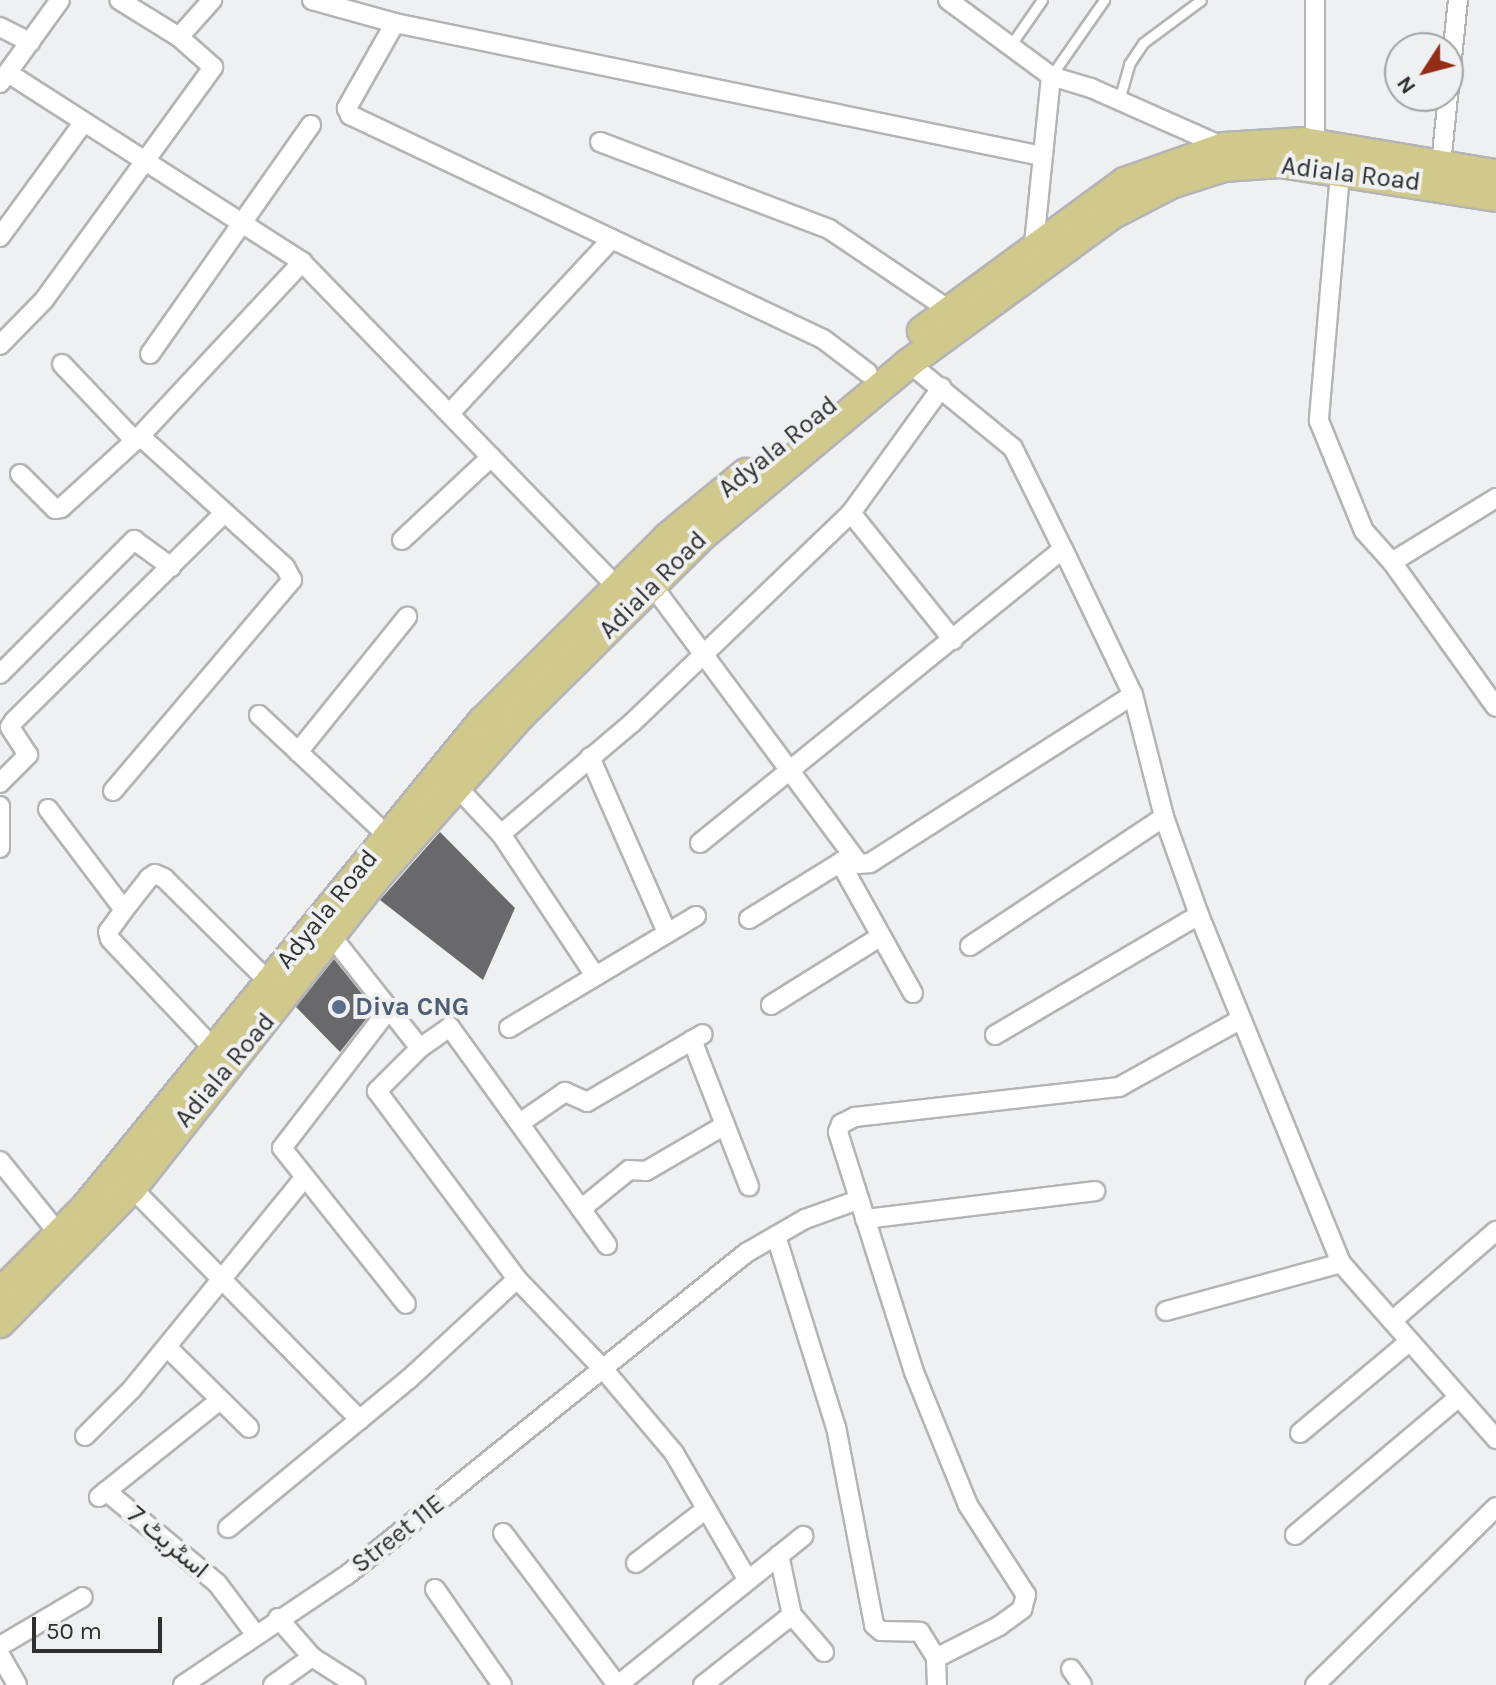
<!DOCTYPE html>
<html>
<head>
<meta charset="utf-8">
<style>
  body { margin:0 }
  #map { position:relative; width:1496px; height:1685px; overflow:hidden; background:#eff0f2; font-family:Karla,Vazirmatn,sans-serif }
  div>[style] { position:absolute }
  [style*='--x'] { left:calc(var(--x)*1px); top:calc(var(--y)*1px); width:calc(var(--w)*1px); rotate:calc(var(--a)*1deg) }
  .building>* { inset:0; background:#69696b }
  .roads { filter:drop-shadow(2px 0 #b4b4b6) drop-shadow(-2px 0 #b4b4b6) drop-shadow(0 2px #b4b4b6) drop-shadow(0 -2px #b4b4b6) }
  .service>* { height:9px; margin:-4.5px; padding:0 4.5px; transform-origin:4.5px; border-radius:4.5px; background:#fff }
  .minor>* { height:18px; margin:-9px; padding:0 9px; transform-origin:9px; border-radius:9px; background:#fff }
  .primary>* { height:28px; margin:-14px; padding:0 14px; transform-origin:14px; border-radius:14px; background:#d1c98b }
  .dots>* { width:22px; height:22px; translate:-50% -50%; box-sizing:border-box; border:4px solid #eff0f2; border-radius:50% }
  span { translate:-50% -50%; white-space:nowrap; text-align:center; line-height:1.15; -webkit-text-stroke:8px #eff0f2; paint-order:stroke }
  .street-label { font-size:26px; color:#2f2f30 }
  .service-label { font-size:26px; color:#4e5e75; font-weight:700 }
  .left { translate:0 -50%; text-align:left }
  .north { position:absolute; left:1384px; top:32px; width:80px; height:80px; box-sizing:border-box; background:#eff0f2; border:2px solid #a2a3a4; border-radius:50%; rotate:234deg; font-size:22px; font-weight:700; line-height:32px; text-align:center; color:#2f2f30 }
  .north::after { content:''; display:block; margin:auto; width:28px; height:36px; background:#952c16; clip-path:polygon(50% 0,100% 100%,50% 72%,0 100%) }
  .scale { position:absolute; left:32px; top:1617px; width:130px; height:36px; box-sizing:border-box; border:4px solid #2f2f30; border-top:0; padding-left:10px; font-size:24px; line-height:28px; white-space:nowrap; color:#2f2f30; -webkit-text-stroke:6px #eff0f2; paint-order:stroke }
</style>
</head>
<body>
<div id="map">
  <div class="building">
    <i style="clip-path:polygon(440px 832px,515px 908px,483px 980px,380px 900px)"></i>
    <i style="clip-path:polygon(334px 959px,374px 1009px,340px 1052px,296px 1007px)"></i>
  </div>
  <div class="roads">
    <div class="service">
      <i style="--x:1010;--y:46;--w:56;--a:-55.2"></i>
      <i style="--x:1051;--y:76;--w:93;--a:-55.1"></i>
      <i style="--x:1119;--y:100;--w:37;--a:-74"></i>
      <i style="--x:1129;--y:64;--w:25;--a:-56"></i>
      <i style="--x:1143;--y:43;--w:72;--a:-36.6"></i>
    </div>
    <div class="minor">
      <i style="--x:312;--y:0;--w:86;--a:15.5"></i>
      <i style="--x:395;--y:23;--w:661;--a:11.62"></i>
      <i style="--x:948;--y:0;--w:128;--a:36.4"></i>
      <i style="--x:1051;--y:76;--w:42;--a:16.7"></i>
      <i style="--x:1091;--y:88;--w:145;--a:23.9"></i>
      <i style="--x:1315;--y:0;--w:143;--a:90"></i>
      <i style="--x:395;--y:23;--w:98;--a:119.5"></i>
      <i style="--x:347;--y:108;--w:8;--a:67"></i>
      <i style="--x:350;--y:115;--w:523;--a:25.34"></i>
      <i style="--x:823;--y:339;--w:56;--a:37.1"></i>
      <i style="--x:0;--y:27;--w:34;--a:27"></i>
      <i style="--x:179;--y:37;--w:50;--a:-48.3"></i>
      <i style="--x:8;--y:73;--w:350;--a:32.7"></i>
      <i style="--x:302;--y:262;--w:453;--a:45.9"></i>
      <i style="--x:0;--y:83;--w:102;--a:-54.1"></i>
      <i style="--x:600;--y:142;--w:245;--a:20.8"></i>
      <i style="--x:829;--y:229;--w:145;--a:34"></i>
      <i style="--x:1341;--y:162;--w:260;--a:94.9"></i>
      <i style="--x:1319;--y:421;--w:119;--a:67.8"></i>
      <i style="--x:1364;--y:531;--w:42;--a:47.9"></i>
      <i style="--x:1392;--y:562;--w:178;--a:54.4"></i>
      <i style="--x:1441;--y:164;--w:165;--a:-84.1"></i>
      <i style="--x:0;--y:237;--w:141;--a:-53.9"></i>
      <i style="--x:1034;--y:244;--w:169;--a:-84.2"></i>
      <i style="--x:0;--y:345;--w:63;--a:-45.6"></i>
      <i style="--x:44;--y:300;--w:288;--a:-54"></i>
      <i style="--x:213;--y:67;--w:45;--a:-138.6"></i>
      <i style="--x:179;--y:37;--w:70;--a:-148.3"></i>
      <i style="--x:150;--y:354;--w:280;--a:-54.9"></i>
      <i style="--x:909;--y:363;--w:134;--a:39.3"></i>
      <i style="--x:1013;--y:448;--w:113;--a:63.7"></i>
      <i style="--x:1063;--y:549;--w:162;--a:64.4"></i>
      <i style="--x:1133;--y:695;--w:126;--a:75.7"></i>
      <i style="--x:1164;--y:817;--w:104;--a:70.3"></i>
      <i style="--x:1199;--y:915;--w:376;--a:67.8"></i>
      <i style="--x:1341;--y:1263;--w:235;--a:48.6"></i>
      <i style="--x:62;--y:364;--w:106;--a:46.5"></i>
      <i style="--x:451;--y:412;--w:236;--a:-47.1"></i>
      <i style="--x:20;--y:474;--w:49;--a:45"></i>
      <i style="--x:55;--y:509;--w:6;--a:-9"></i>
      <i style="--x:61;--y:508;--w:107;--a:-42.3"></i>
      <i style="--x:140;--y:436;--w:238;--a:-47"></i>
      <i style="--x:851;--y:513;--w:163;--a:51.2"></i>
      <i style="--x:402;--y:540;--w:122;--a:-43"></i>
      <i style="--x:1392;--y:562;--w:122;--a:-31.6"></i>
      <i style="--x:652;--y:585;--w:347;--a:53.4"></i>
      <i style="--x:859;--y:864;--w:11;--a:-5"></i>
      <i style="--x:870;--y:863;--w:312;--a:-32.6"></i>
      <i style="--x:0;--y:674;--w:190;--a:-45"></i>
      <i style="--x:134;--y:540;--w:46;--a:36.1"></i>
      <i style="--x:259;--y:715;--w:175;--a:43.2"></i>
      <i style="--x:298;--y:752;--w:174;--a:-51.1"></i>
      <i style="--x:590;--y:757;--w:191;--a:66.3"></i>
      <i style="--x:0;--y:783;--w:40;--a:-45"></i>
      <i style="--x:28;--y:755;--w:33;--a:-123"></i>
      <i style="--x:10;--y:727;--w:7;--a:-56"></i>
      <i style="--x:14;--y:721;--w:296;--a:-44.7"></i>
      <i style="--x:457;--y:787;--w:64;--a:46.9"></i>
      <i style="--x:501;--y:834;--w:168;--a:56.4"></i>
      <i style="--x:113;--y:791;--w:277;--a:-49.7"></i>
      <i style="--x:292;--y:580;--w:15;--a:-118"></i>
      <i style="--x:285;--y:567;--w:195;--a:-137.9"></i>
      <i style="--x:0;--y:806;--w:42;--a:90"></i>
      <i style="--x:48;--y:809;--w:126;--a:53"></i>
      <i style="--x:124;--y:910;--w:27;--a:126"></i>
      <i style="--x:108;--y:932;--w:7;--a:74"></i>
      <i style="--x:110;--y:939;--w:150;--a:46.6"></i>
      <i style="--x:501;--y:834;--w:172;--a:-40.3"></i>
      <i style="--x:632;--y:723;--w:303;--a:-43.8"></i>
      <i style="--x:851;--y:513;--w:155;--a:-54.2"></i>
      <i style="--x:700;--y:843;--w:467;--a:-39"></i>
      <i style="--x:840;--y:862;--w:150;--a:60.9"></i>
      <i style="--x:124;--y:910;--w:41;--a:-52"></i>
      <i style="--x:149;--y:878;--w:7;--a:-34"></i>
      <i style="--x:155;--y:874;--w:10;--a:24"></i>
      <i style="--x:164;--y:878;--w:148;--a:44.7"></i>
      <i style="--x:749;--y:919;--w:118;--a:-31.8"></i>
      <i style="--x:333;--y:938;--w:140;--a:51.7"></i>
      <i style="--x:970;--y:946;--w:233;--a:-33.6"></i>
      <i style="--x:771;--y:1005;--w:128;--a:-32"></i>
      <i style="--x:389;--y:1009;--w:175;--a:127.6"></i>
      <i style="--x:282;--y:1148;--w:199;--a:51.5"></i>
      <i style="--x:509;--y:1028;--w:218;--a:-30.9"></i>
      <i style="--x:995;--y:1035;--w:237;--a:-30.5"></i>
      <i style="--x:692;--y:1040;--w:157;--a:68.7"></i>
      <i style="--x:520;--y:1123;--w:55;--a:-34.6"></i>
      <i style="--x:565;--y:1092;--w:24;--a:24"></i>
      <i style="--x:587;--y:1102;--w:134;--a:-30.4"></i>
      <i style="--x:0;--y:1161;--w:94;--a:51.1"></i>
      <i style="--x:132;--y:1188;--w:325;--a:45.5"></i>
      <i style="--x:581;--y:1209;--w:62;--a:-39.1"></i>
      <i style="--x:629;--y:1170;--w:17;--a:3"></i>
      <i style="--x:646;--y:1171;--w:91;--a:-30.2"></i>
      <i style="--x:865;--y:1219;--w:232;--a:-6.9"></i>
      <i style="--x:776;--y:1236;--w:200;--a:72.6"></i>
      <i style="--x:836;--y:1427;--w:202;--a:79.1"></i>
      <i style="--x:874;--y:1625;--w:9;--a:41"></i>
      <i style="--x:881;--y:1631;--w:39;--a:1"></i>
      <i style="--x:920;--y:1632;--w:31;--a:58"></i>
      <i style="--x:936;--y:1658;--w:27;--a:88"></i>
      <i style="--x:607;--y:1245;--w:269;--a:-125.8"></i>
      <i style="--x:450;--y:1027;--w:37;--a:145"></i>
      <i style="--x:420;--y:1048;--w:61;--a:135"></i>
      <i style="--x:377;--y:1091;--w:234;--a:53.3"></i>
      <i style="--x:517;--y:1279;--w:127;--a:46.3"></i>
      <i style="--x:605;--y:1371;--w:107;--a:49.9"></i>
      <i style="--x:674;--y:1453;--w:146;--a:59.9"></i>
      <i style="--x:1166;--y:1311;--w:181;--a:-15.3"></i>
      <i style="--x:1392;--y:1321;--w:138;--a:-40.9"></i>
      <i style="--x:167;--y:1347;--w:115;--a:44.6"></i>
      <i style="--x:1300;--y:1433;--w:143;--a:-39.9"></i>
      <i style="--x:85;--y:1436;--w:66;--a:-45"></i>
      <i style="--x:132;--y:1389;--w:271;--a:-50.8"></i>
      <i style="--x:106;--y:1491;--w:144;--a:39.7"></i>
      <i style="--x:217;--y:1583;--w:65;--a:53.1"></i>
      <i style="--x:99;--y:1497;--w:155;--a:-38.7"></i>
      <i style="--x:228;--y:1528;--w:234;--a:-39.5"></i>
      <i style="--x:409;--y:1379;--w:147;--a:-42.8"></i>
      <i style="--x:503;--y:1533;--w:190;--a:53.1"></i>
      <i style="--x:1295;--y:1535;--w:214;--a:-40.1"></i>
      <i style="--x:779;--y:1555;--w:61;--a:77.8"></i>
      <i style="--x:792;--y:1615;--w:49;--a:49.1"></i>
      <i style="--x:636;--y:1563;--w:88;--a:-37.6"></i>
      <i style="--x:435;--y:1589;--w:117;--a:55.1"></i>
      <i style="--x:278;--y:1618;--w:52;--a:48.9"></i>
      <i style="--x:312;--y:1657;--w:52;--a:32.5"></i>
      <i style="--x:0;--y:1646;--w:96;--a:-30.6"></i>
      <i style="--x:0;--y:1655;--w:34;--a:60"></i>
      <i style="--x:936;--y:1658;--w:71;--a:-26.9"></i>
      <i style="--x:999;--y:1626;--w:29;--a:-36"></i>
      <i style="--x:1022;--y:1609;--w:15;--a:-74"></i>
      <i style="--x:1026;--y:1595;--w:107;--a:-122.8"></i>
      <i style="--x:968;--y:1505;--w:144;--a:-112.1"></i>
      <i style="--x:914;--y:1372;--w:252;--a:-107.6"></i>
      <i style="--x:838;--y:1132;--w:9;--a:-69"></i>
      <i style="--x:841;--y:1124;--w:16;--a:-27"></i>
      <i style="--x:855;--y:1117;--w:266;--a:-6.5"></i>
      <i style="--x:1119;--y:1087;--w:138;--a:-29"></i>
      <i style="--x:1071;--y:1669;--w:19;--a:55"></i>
      <i style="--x:183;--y:1685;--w:197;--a:-33.9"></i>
      <i style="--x:347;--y:1575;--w:513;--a:-38.9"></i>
      <i style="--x:746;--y:1253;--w:68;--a:-30"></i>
      <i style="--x:805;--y:1219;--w:56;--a:-19.7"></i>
      <i style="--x:273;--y:1685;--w:48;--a:-35.7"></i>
      <i style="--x:618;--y:1685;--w:238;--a:-38.8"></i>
      <i style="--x:703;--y:1685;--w:113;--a:-38.2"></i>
      <i style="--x:1315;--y:1685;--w:254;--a:-44.5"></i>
    </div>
    <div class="primary">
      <i style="--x:922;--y:331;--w:252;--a:-36.3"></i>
      <i style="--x:1125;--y:182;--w:105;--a:-19.5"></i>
      <i style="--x:1224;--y:147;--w:80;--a:-3.6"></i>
      <i style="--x:1304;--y:142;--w:195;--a:9.5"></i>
      <i style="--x:0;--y:1293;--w:120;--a:-45"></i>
      <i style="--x:85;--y:1208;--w:628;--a:-50.76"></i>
      <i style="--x:482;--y:722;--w:262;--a:-44.8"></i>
      <i style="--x:668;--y:537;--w:101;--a:-39.4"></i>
      <i style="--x:0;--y:1323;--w:189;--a:-45.6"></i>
      <i style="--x:132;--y:1188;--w:402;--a:-51.8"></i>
      <i style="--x:381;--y:872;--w:210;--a:-48.3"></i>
      <i style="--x:521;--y:715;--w:257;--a:-44.7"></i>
      <i style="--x:704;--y:534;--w:267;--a:-39.8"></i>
      <i style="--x:909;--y:363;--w:250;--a:-36.2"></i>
      <i style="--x:1111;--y:215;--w:68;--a:-27.3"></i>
      <i style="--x:1171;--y:184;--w:56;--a:-17.8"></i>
      <i style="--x:1224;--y:167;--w:56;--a:-4.1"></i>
      <i style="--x:1280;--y:163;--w:219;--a:8.9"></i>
    </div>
  </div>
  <div class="dots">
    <i style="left:339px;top:1007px;background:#5c6f8a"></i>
  </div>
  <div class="street-label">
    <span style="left:1351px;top:174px;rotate:7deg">Adiala Road</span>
    <span style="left:778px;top:447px;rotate:-39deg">Adyala Road</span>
    <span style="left:653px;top:585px;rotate:-45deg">Adiala Road</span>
    <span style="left:327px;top:909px;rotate:-51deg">Adyala Road</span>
    <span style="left:225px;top:1070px;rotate:-50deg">Adiala Road</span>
    <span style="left:398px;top:1534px;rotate:-38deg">Street 11E</span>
    <span style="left:168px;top:1542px;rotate:40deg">اسٹریٹ 7</span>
  </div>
  <div class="service-label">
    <span class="left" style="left:355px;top:1007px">Diva CNG</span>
  </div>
  <div class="north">N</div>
  <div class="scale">50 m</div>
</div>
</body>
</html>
